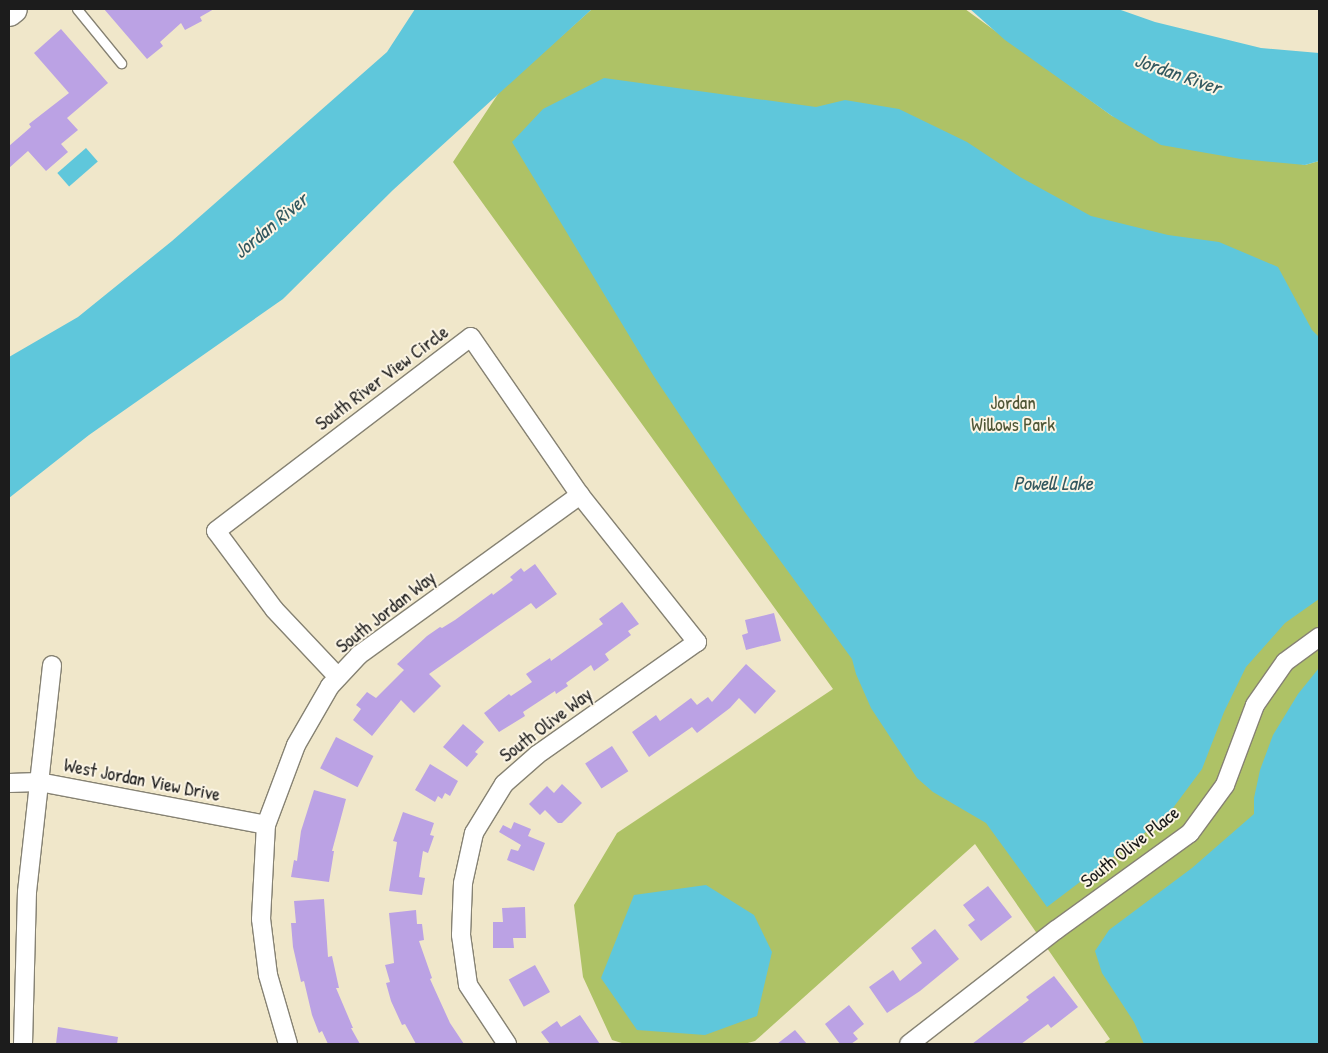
<!DOCTYPE html>
<html>
<head>
<meta charset="utf-8">
<style>
  body { margin:0 }
  #map { position:relative; width:1328px; height:1053px; overflow:hidden; background:#f0e7ca; font-family:"Patrick Hand",sans-serif }
  div>[style] { position:absolute }
  [style*='--x'] { left:calc(var(--x)*1px); top:calc(var(--y)*1px); width:calc(var(--w)*1px); rotate:calc(var(--a)*1deg) }
  .green>* { inset:0; background:#aec266 }
  .water>* { inset:0; background:#5fc7db; transform-origin:0 0 }
  .building>* { inset:0; background:#bba2e4; transform-origin:0 0 }
  .roads { filter:drop-shadow(1px 0 #868273) drop-shadow(-1px 0 #868273) drop-shadow(0 1px #868273) drop-shadow(0 -1px #868273) }
  .lane>* { height:9px; margin:-4.5px; padding:0 4.5px; transform-origin:4.5px; border-radius:4.5px; background:#fff }
  .street>* { height:18px; margin:-9px; padding:0 9px; transform-origin:9px; border-radius:9px; background:#fff }
  .secondary>* { height:25px; margin:-12.5px; padding:0 12.5px; transform-origin:12.5px; border-radius:12.5px; background:#fff }
  span { translate:-50% -50%; white-space:nowrap; text-align:center; line-height:1.15; -webkit-text-stroke:4px #fcf5e5; paint-order:stroke }
  .street-label { font-size:19px; color:#1c1c1c }
  .park-label { font-size:19px; color:#4f5636 }
  .water-label { font-size:20px; color:#33585f; font-style:italic }
  .frame { position:absolute; inset:0; border:10px solid #1c1c1c; pointer-events:none }
</style>
</head>
<body>
<div id="map">
  <div class="green">
    <i style="clip-path:polygon(592px 9px,965px 9px,1112px 116px,1305px 165px,1319px 161px,1319px 1044px,1103px 1044px,1110px 1039px,975px 844px,755px 1041px,744px 1044px,625px 1044px,612px 1040px,583px 977px,574px 905px,617px 833px,833px 689px,453px 162px,500px 91px)"></i>
  </div>
  <div class="water">
    <i style="clip-path:polygon(415px 9px,592px 9px,393px 190px,283px 299px,89px 435px,9px 498px,9px 357px,78px 317px,172px 241px,387px 52px)"></i>
    <i style="clip-path:polygon(970px 9px,1118px 9px,1155px 22px,1261px 48px,1319px 53px,1319px 161px,1305px 165px,1241px 159px,1161px 145px,1112px 116px,1005px 40px)"></i>
    <i style="clip-path:polygon(604px 78px,816px 107px,845px 100px,899px 109px,967px 142px,1020px 177px,1091px 216px,1168px 235px,1219px 242px,1278px 267px,1312px 330px,1319px 337px,1319px 599px,1285px 623px,1246px 667px,1224px 712px,1202px 769px,1167px 816px,1047px 907px,986px 823px,933px 792px,917px 778px,871px 708px,856px 674px,852px 659px,744px 511px,653px 375px,512px 142px,543px 109px)"></i>
    <i style="left:86px;top:148px;width:18px;height:38px;rotate:49deg"></i>
    <i style="clip-path:polygon(1319px 668px,1319px 1044px,1144px 1044px,1134px 1022px,1102px 973px,1095px 951px,1109px 930px,1192px 868px,1254px 814px,1254px 798px,1260px 770px,1273px 735px,1298px 694px)"></i>
    <i style="clip-path:polygon(706px 885px,754px 915px,772px 952px,757px 1016px,705px 1035px,637px 1030px,601px 978px,634px 895px)"></i>
  </div>
  <div class="building">
    <i style="clip-path:polygon(104px 9px,214px 9px,200px 17px,202px 21px,185px 30px,181px 23px,160px 42px,163px 46px,147px 59px)"></i>
    <i style="clip-path:polygon(61px 29px,108px 83px,67px 118px,78px 130px,61px 144px,68px 152px,46px 171px,28px 151px,9px 168px,9px 146px,31px 127px,29px 124px,69px 93px,34px 53px)"></i>
    <i style="clip-path:polygon(535px 564px,557px 594px,536px 609px,531px 603px,429px 674px,441px 686px,414px 713px,401px 700px,372px 736px,353px 720px,361px 709px,356px 705px,367px 692px,376px 698px,404px 670px,397px 664px,427px 636px,440px 627px,442px 628px,455px 620px,492px 593px,493px 595px,513px 580px,510px 577px,521px 568px,524px 572px)"></i>
    <i style="clip-path:polygon(622px 602px,639px 624px,628px 631px,631px 635px,605px 654px,609px 660px,594px 671px,591px 665px,566px 683px,568px 686px,556px 694px,555px 691px,523px 712px,525px 716px,499px 732px,484px 713px,509px 694px,511px 696px,532px 682px,526px 674px,550px 658px,551px 661px,603px 624px,599px 619px)"></i>
    <i style="clip-path:polygon(774px 613px,781px 641px,746px 650px,742px 635px,748px 633px,745px 620px)"></i>
    <i style="clip-path:polygon(746px 664px,776px 691px,755px 714px,739px 698px,730px 708px,697px 733px,692px 727px,649px 757px,632px 732px,656px 715px,660px 721px,691px 698px,697px 705px,708px 697px,712px 702px)"></i>
    <i style="clip-path:polygon(463px 724px,484px 742px,475px 752px,478px 754px,467px 767px,443px 747px)"></i>
    <i style="left:336px;top:737px;width:42px;height:35px;rotate:27deg"></i>
    <i style="left:612px;top:746px;width:30px;height:32px;rotate:57deg"></i>
    <i style="clip-path:polygon(430px 764px,458px 781px,450px 796px,445px 793px,442px 799px,438px 796px,435px 802px,415px 790px)"></i>
    <i style="clip-path:polygon(562px 784px,582px 803px,562px 823px,558px 823px,545px 810px,540px 815px,529px 804px,547px 786px,554px 793px)"></i>
    <i style="clip-path:polygon(314px 790px,346px 799px,332px 851px,334px 851px,329px 882px,291px 877px,294px 860px,297px 861px,301px 831px)"></i>
    <i style="clip-path:polygon(403px 812px,434px 823px,430px 835px,434px 836px,428px 853px,423px 851px,419px 877px,425px 878px,422px 895px,389px 891px,397px 842px,393px 841px)"></i>
    <i style="clip-path:polygon(514px 822px,531px 829px,528px 836px,545px 843px,534px 871px,507px 860px,511px 849px,518px 851px,521px 845px,499px 832px,503px 825px,511px 829px)"></i>
    <i style="clip-path:polygon(988px 886px,1012px 917px,981px 941px,968px 925px,975px 920px,963px 905px)"></i>
    <i style="clip-path:polygon(324px 899px,328px 957px,332px 956px,339px 988px,336px 988px,353px 1028px,351px 1028px,360px 1044px,328px 1044px,322px 1031px,319px 1033px,312px 1015px,304px 981px,301px 982px,293px 947px,291px 923px,296px 923px,294px 901px)"></i>
    <i style="clip-path:polygon(525px 907px,526px 938px,513px 938px,514px 948px,493px 948px,493px 922px,503px 922px,502px 908px)"></i>
    <i style="clip-path:polygon(416px 910px,417px 924px,422px 924px,424px 940px,419px 941px,432px 978px,430px 979px,450px 1023px,464px 1044px,416px 1044px,405px 1024px,402px 1025px,391px 1001px,386px 983px,390px 982px,385px 965px,394px 963px,389px 913px)"></i>
    <i style="clip-path:polygon(935px 929px,959px 959px,920px 991px,887px 1013px,869px 987px,893px 970px,900px 981px,922px 963px,911px 948px)"></i>
    <i style="left:535px;top:965px;width:31px;height:30px;rotate:61deg"></i>
    <i style="clip-path:polygon(1054px 976px,1078px 1007px,1051px 1028px,1048px 1024px,1021px 1044px,972px 1044px,1029px 1000px,1026px 997px)"></i>
    <i style="clip-path:polygon(849px 1005px,864px 1024px,853px 1033px,858px 1039px,851px 1044px,840px 1044px,825px 1024px)"></i>
    <i style="clip-path:polygon(580px 1015px,600px 1044px,550px 1044px,541px 1032px,557px 1021px,561px 1027px)"></i>
    <i style="clip-path:polygon(58px 1027px,118px 1037px,117px 1044px,56px 1044px)"></i>
    <i style="clip-path:polygon(795px 1030px,807px 1044px,777px 1044px)"></i>
  </div>
  <div class="roads">
    <div class="lane">
      <i style="--x:77;--y:9;--w:70;--a:50.8"></i>
    </div>
    <div class="street">
      <i style="--x:338;--y:677;--w:93;--a:-133.3"></i>
      <i style="--x:274;--y:609;--w:97;--a:-126.6"></i>
      <i style="--x:216;--y:531;--w:320;--a:-37.3"></i>
      <i style="--x:471;--y:337;--w:192;--a:55.4"></i>
      <i style="--x:580;--y:495;--w:188;--a:51.5"></i>
      <i style="--x:697;--y:642;--w:196;--a:144.8"></i>
      <i style="--x:537;--y:755;--w:44;--a:138.7"></i>
      <i style="--x:504;--y:784;--w:57;--a:121.5"></i>
      <i style="--x:474;--y:833;--w:51;--a:102.4"></i>
      <i style="--x:463;--y:883;--w:52;--a:92.2"></i>
      <i style="--x:461;--y:935;--w:50;--a:82"></i>
      <i style="--x:468;--y:985;--w:71;--a:56.5"></i>
      <i style="--x:9;--y:783;--w:30;--a:-2"></i>
      <i style="--x:39;--y:782;--w:231;--a:10.7"></i>
      <i style="--x:23;--y:1044;--w:152;--a:-88.5"></i>
      <i style="--x:27;--y:892;--w:228;--a:-83.7"></i>
      <i style="--x:288;--y:1044;--w:72;--a:-106.2"></i>
      <i style="--x:268;--y:975;--w:56;--a:-97.1"></i>
      <i style="--x:261;--y:919;--w:94;--a:-87"></i>
      <i style="--x:266;--y:825;--w:85;--a:-69.4"></i>
      <i style="--x:296;--y:745;--w:68;--a:-60"></i>
      <i style="--x:330;--y:686;--w:42;--a:-46.9"></i>
      <i style="--x:359;--y:655;--w:273;--a:-35.9"></i>
      <i style="--x:909;--y:1044;--w:186;--a:-37.8"></i>
      <i style="--x:1056;--y:930;--w:165;--a:-35.9"></i>
      <i style="--x:1190;--y:833;--w:59;--a:-53.9"></i>
      <i style="--x:1225;--y:785;--w:85;--a:-69.4"></i>
      <i style="--x:1255;--y:705;--w:52;--a:-55.1"></i>
      <i style="--x:1285;--y:662;--w:42;--a:-36.3"></i>
    </div>
    <div class="secondary">
      <i style="--x:9;--y:13;--w:6;--a:-39"></i>
    </div>
  </div>
  <div class="street-label">
    <span style="left:382px;top:378px;rotate:-37deg">South River View Circle</span>
    <span style="left:386px;top:612px;rotate:-38deg">South Jordan Way</span>
    <span style="left:546px;top:725px;rotate:-37deg">South Olive Way</span>
    <span style="left:142px;top:780px;rotate:11deg">West Jordan View Drive</span>
    <span style="left:1130px;top:847px;rotate:-38deg">South Olive Place</span>
  </div>
  <div class="park-label">
    <span style="left:1013px;top:414px">Jordan<br>Willows Park</span>
  </div>
  <div class="water-label">
    <span style="left:1178px;top:73px;rotate:19deg">Jordan River</span>
    <span style="left:270px;top:225px;rotate:-40deg">Jordan River</span>
    <span style="left:1053px;top:482px">Powell Lake</span>
  </div>
  <div class="frame"></div>
</div>
</body>
</html>
